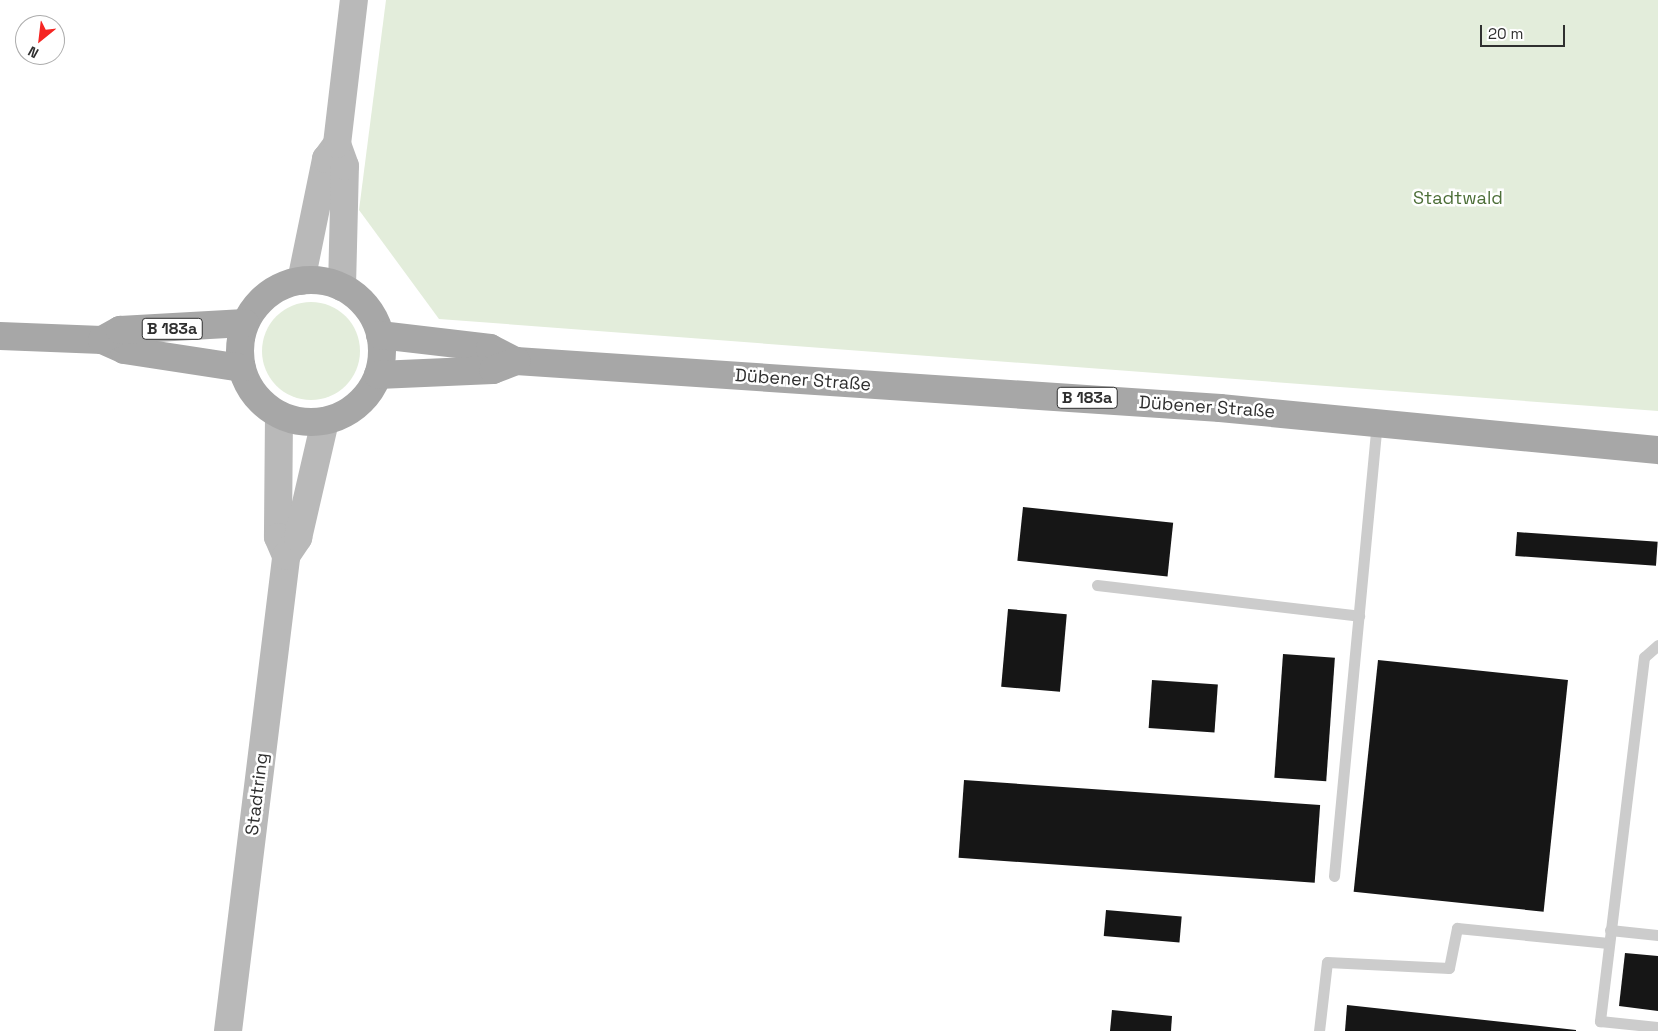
<!DOCTYPE html>
<html>
<head>
<meta charset="utf-8">
<style>
  body { margin:0 }
  #map { position:relative; width:1658px; height:1031px; overflow:hidden; background:#fff; font-family:"Space Grotesk",sans-serif }
  div>[style] { position:absolute }
  [style*='--x'] { left:calc(var(--x)*1px); top:calc(var(--y)*1px); width:calc(var(--w)*1px); rotate:calc(var(--a)*1deg) }
  .green>* { inset:0; background:#e3eddb }
  .round { border-radius:50% }
  .building>* { inset:0; background:#161616; transform-origin:0 0 }
  .lane>* { height:11px; margin:-5.5px; padding:0 5.5px; transform-origin:5.5px; border-radius:5.5px; background:#ccc }
  .secondary>* { height:28px; margin:-14px; padding:0 14px; transform-origin:14px; border-radius:14px; background:#b9b9b9 }
  .primary>* { height:28px; margin:-14px; padding:0 14px; transform-origin:14px; border-radius:14px; background:#a7a7a7 }
  .primary>.ring { margin:-14px; padding:0; box-sizing:content-box; background:none; border:28px solid #a7a7a7; border-radius:50% }
  span { translate:-50% -50%; white-space:nowrap; text-align:center; line-height:1.15; -webkit-text-stroke:5px #fff; paint-order:stroke }
  .shield-label span { padding:1px 4px; background:#fff; border:1px solid; border-radius:4px; -webkit-text-stroke-width:0 }
  .shield-label { font-size:16px; color:#2f2f2f; font-weight:700 }
  .park-label { font-size:18px; color:#4d6f38 }
  .street-label { font-size:18px; color:#2f2f2f }
  .north { position:absolute; left:15px; top:15px; width:50px; height:50px; box-sizing:border-box; background:#fff; border:1px solid #acacac; border-radius:50%; rotate:209deg; font-size:14px; font-weight:700; line-height:20px; text-align:center; color:#2f2f2f }
  .north::after { content:''; display:block; margin:auto; width:18px; height:22px; background:#f52522; clip-path:polygon(50% 0,100% 100%,50% 72%,0 100%) }
  .scale { position:absolute; left:1480px; top:25px; width:85px; height:22px; box-sizing:border-box; border:2px solid #2f2f2f; border-top:0; padding-left:6px; font-size:15px; line-height:18px; white-space:nowrap; color:#2f2f2f; -webkit-text-stroke:4px #fff; paint-order:stroke }
</style>
</head>
<body>
<div id="map">
  <div class="green">
    <i style="clip-path:polygon(386px 0,1658px 0,1658px 411px,439px 319px,359px 210px)"></i>
    <i class="round" style="left:262px;top:302px;width:98px;height:98px"></i>
  </div>
  <div class="building">
    <i style="left:1023px;top:507px;width:151px;height:54px;rotate:6deg"></i>
    <i style="left:1517px;top:532px;width:141px;height:24px;rotate:4deg"></i>
    <i style="left:1008px;top:609px;width:59px;height:78px;rotate:5deg"></i>
    <i style="left:1283px;top:654px;width:52px;height:124px;rotate:4deg"></i>
    <i style="left:1378px;top:660px;width:191px;height:233px;rotate:6deg"></i>
    <i style="left:1152px;top:680px;width:66px;height:48px;rotate:4deg"></i>
    <i style="left:964px;top:780px;width:357px;height:78px;rotate:4deg"></i>
    <i style="left:1106px;top:910px;width:76px;height:26px;rotate:5deg"></i>
    <i style="clip-path:polygon(1625px 953px,1658px 956px,1658px 1011px,1619px 1006px)"></i>
    <i style="clip-path:polygon(1347px 1005px,1576px 1030px,1576px 1031px,1345px 1031px)"></i>
    <i style="clip-path:polygon(1112px 1010px,1172px 1016px,1171px 1031px,1110px 1031px)"></i>
  </div>
  <div class="lane">
    <i style="--x:1097;--y:585;--w:264;--a:6.7"></i>
    <i style="--x:1658;--y:645;--w:18;--a:139"></i>
    <i style="--x:1644;--y:657;--w:367;--a:96.9"></i>
    <i style="--x:1600;--y:1021;--w:58;--a:5.9"></i>
    <i style="--x:1334;--y:876;--w:456;--a:-84.6"></i>
    <i style="--x:1610;--y:930;--w:48;--a:5.9"></i>
    <i style="--x:1319;--y:1031;--w:69;--a:-83.4"></i>
    <i style="--x:1327;--y:962;--w:122;--a:2.8"></i>
    <i style="--x:1449;--y:968;--w:41;--a:-78.7"></i>
    <i style="--x:1457;--y:928;--w:152;--a:5.7"></i>
  </div>
  <div class="secondary">
    <i style="--x:301;--y:281;--w:125;--a:-78.4"></i>
    <i style="--x:326;--y:159;--w:19;--a:-54"></i>
    <i style="--x:342;--y:287;--w:121;--a:-88.6"></i>
    <i style="--x:345;--y:166;--w:23;--a:-110"></i>
    <i style="--x:337;--y:144;--w:145;--a:-83.3"></i>
    <i style="--x:279;--y:415;--w:122;--a:90.5"></i>
    <i style="--x:278;--y:537;--w:21;--a:67"></i>
    <i style="--x:228;--y:1031;--w:479;--a:-83"></i>
    <i style="--x:286;--y:556;--w:22;--a:-56"></i>
    <i style="--x:298;--y:538;--w:120;--a:-77"></i>
  </div>
  <div class="primary">
    <i class="ring" style="left:240px;top:280px;width:114px;height:114px"></i>
    <i style="--x:380;--y:335;--w:111;--a:6.7"></i>
    <i style="--x:490;--y:348;--w:29;--a:27"></i>
    <i style="--x:516;--y:361;--w:706;--a:3.82"></i>
    <i style="--x:1220;--y:408;--w:440;--a:5.5"></i>
    <i style="--x:0;--y:336;--w:102;--a:2.2"></i>
    <i style="--x:102;--y:340;--w:24;--a:24"></i>
    <i style="--x:124;--y:350;--w:119;--a:8.7"></i>
    <i style="--x:102;--y:340;--w:21;--a:-29"></i>
    <i style="--x:120;--y:330;--w:125;--a:-3.2"></i>
    <i style="--x:378;--y:375;--w:115;--a:-2.5"></i>
    <i style="--x:493;--y:370;--w:25;--a:-21"></i>
  </div>
  <div class="shield-label">
    <span style="left:172px;top:329px">B 183a</span>
    <span style="left:1087px;top:398px">B 183a</span>
  </div>
  <div class="park-label">
    <span style="left:1458px;top:198px">Stadtwald</span>
  </div>
  <div class="street-label">
    <span style="left:803px;top:380px;rotate:4deg">Dübener Straße</span>
    <span style="left:1207px;top:407px;rotate:4deg">Dübener Straße</span>
    <span style="left:257px;top:794px;rotate:-83deg">Stadtring</span>
  </div>
  <div class="north">N</div>
  <div class="scale">20 m</div>
</div>
</body>
</html>
